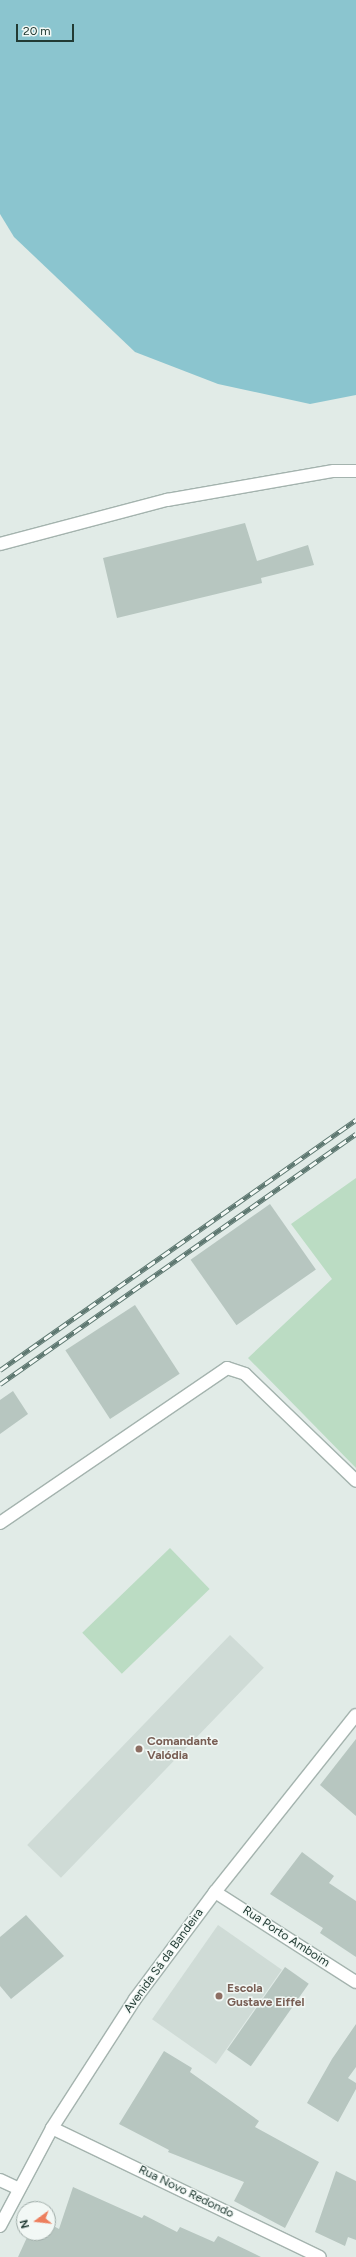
<!DOCTYPE html>
<html>
<head>
<meta charset="utf-8">
<style>
  body { margin:0 }
  #map { position:relative; width:356px; height:2257px; overflow:hidden; background:#e1ebe7; font-family:Figtree,sans-serif }
  div>[style] { position:absolute }
  [style*='--x'] { left:calc(var(--x)*1px); top:calc(var(--y)*1px); width:calc(var(--w)*1px); rotate:calc(var(--a)*1deg) }
  .built>* { inset:0; background:#cfdbd6; transform-origin:0 0 }
  .green>* { inset:0; background:#bbdcc3; transform-origin:0 0 }
  .water>* { inset:0; background:#8bc5cf }
  .building>* { inset:0; background:#b7c6c0; transform-origin:0 0 }
  .roads { filter:drop-shadow(1px 0 #a4b3ae) drop-shadow(-1px 0 #a4b3ae) drop-shadow(0 1px #a4b3ae) drop-shadow(0 -1px #a4b3ae) }
  .minor>* { height:12px; margin:-6px; padding:0 6px; transform-origin:6px; border-radius:6px; background:#fff }
  .rail>* { height:4.5px; margin-top:-2.25px; transform-origin:0; background:repeating-linear-gradient(90deg,#f2f8f5 0 9px,#5d7770 0 18px); box-sizing:border-box; border-block:1px solid #5d7770 }
  .dots>* { width:11px; height:11px; translate:-50% -50%; box-sizing:border-box; border:2px solid #f2f8f5; border-radius:50% }
  span { translate:-50% -50%; white-space:nowrap; text-align:center; line-height:1.15; -webkit-text-stroke:3px #f2f8f5; paint-order:stroke }
  .education-label { font-size:12px; color:#785e54; font-weight:700 }
  .left { translate:0 -50%; text-align:left }
  .street-label { font-size:12px; color:#223b34 }
  .north { position:absolute; left:16px; top:2201px; width:40px; height:40px; box-sizing:border-box; background:#f2f8f5; border:1px solid #9faca8; border-radius:50%; rotate:255deg; font-size:11px; font-weight:700; line-height:16px; text-align:center; color:#223b34 }
  .north::after { content:''; display:block; margin:auto; width:14px; height:18px; background:#ed7f5d; clip-path:polygon(50% 0,100% 100%,50% 72%,0 100%) }
  .scale { position:absolute; left:16px; top:24px; width:58px; height:18px; box-sizing:border-box; border:2px solid #223b34; border-top:0; padding-left:5px; font-size:12px; line-height:14px; white-space:nowrap; color:#223b34; -webkit-text-stroke:3px #f2f8f5; paint-order:stroke }
</style>
</head>
<body>
<div id="map">
  <div class="built">
    <i style="left:230px;top:1635px;width:47px;height:292px;rotate:44deg"></i>
    <i style="left:218px;top:1925px;width:78px;height:115px;rotate:35deg"></i>
  </div>
  <div class="green">
    <i style="clip-path:polygon(356px 1178px,356px 1468px,248px 1358px,332px 1279px,291px 1224px)"></i>
    <i style="left:170px;top:1548px;width:57px;height:122px;rotate:46deg"></i>
  </div>
  <div class="water">
    <i style="clip-path:polygon(0 0,356px 0,356px 395px,310px 404px,218px 384px,135px 352px,14px 237px,0 214px)"></i>
  </div>
  <div class="building">
    <i style="clip-path:polygon(245px 523px,257px 561px,308px 545px,314px 565px,261px 578px,262px 583px,117px 618px,103px 558px)"></i>
    <i style="left:270px;top:1204px;width:80px;height:97px;rotate:55deg"></i>
    <i style="left:135px;top:1305px;width:82px;height:83px;rotate:57deg"></i>
    <i style="clip-path:polygon(13px 1391px,28px 1414px,0 1434px,0 1400px)"></i>
    <i style="clip-path:polygon(356px 1739px,356px 1816px,320px 1785px)"></i>
    <i style="clip-path:polygon(302px 1852px,334px 1876px,329px 1883px,356px 1901px,356px 1957px,320px 1933px,323px 1928px,270px 1894px)"></i>
    <i style="clip-path:polygon(26px 1915px,64px 1956px,11px 1999px,0 1986px,0 1937px)"></i>
    <i style="left:285px;top:1967px;width:29px;height:101px;rotate:35deg"></i>
    <i style="clip-path:polygon(356px 2024px,356px 2067px,348px 2078px,356px 2083px,356px 2089px,338px 2122px,307px 2103px,332px 2059px)"></i>
    <i style="clip-path:polygon(164px 2051px,192px 2068px,190px 2072px,259px 2121px,255px 2127px,319px 2162px,285px 2228px,234px 2201px,244px 2182px,168px 2152px,169px 2150px,119px 2124px)"></i>
    <i style="clip-path:polygon(336px 2171px,356px 2181px,356px 2240px,348px 2237px,345px 2246px,315px 2232px)"></i>
    <i style="clip-path:polygon(73px 2187px,142px 2218px,144px 2215px,177px 2232px,180px 2227px,214px 2242px,218px 2236px,261px 2257px,18px 2257px,29px 2233px,48px 2233px,48px 2223px,59px 2229px)"></i>
  </div>
  <div class="roads">
    <div class="minor">
      <i style="--x:0;--y:544;--w:173;--a:-14.8"></i>
      <i style="--x:167;--y:500;--w:169;--a:-9.9"></i>
      <i style="--x:334;--y:471;--w:22;--a:0"></i>
      <i style="--x:0;--y:1523;--w:275;--a:-34.3"></i>
      <i style="--x:227;--y:1368;--w:19;--a:18"></i>
      <i style="--x:245;--y:1374;--w:154;--a:43.9"></i>
      <i style="--x:215;--y:1892;--w:167;--a:32.6"></i>
      <i style="--x:52;--y:2128;--w:297;--a:25.7"></i>
      <i style="--x:0;--y:2180;--w:21;--a:25"></i>
      <i style="--x:0;--y:2226;--w:111;--a:-62"></i>
      <i style="--x:52;--y:2128;--w:153;--a:-57.2"></i>
      <i style="--x:135;--y:1999;--w:134;--a:-53.2"></i>
      <i style="--x:215;--y:1892;--w:226;--a:-51.5"></i>
    </div>
  </div>
  <div class="rail">
    <i style="--x:0;--y:1370;--w:435;--a:-35.1"></i>
    <i style="--x:0;--y:1384;--w:435;--a:-35.1"></i>
  </div>
  <div class="dots">
    <i style="left:139px;top:1749px;background:#8d6e63"></i>
    <i style="left:219px;top:1996px;background:#8d6e63"></i>
  </div>
  <div class="education-label">
    <span class="left" style="left:147px;top:1749px">Comandante<br>Valódia</span>
    <span class="left" style="left:227px;top:1996px">Escola<br>Gustave Eiffel</span>
  </div>
  <div class="street-label">
    <span style="left:286px;top:1937px;rotate:33deg">Rua Porto Amboim</span>
    <span style="left:164px;top:1961px;rotate:-54deg">Avenida Sá da Bandeira</span>
    <span style="left:186px;top:2192px;rotate:26deg">Rua Novo Redondo</span>
  </div>
  <div class="north">N</div>
  <div class="scale">20 m</div>
</div>
</body>
</html>
